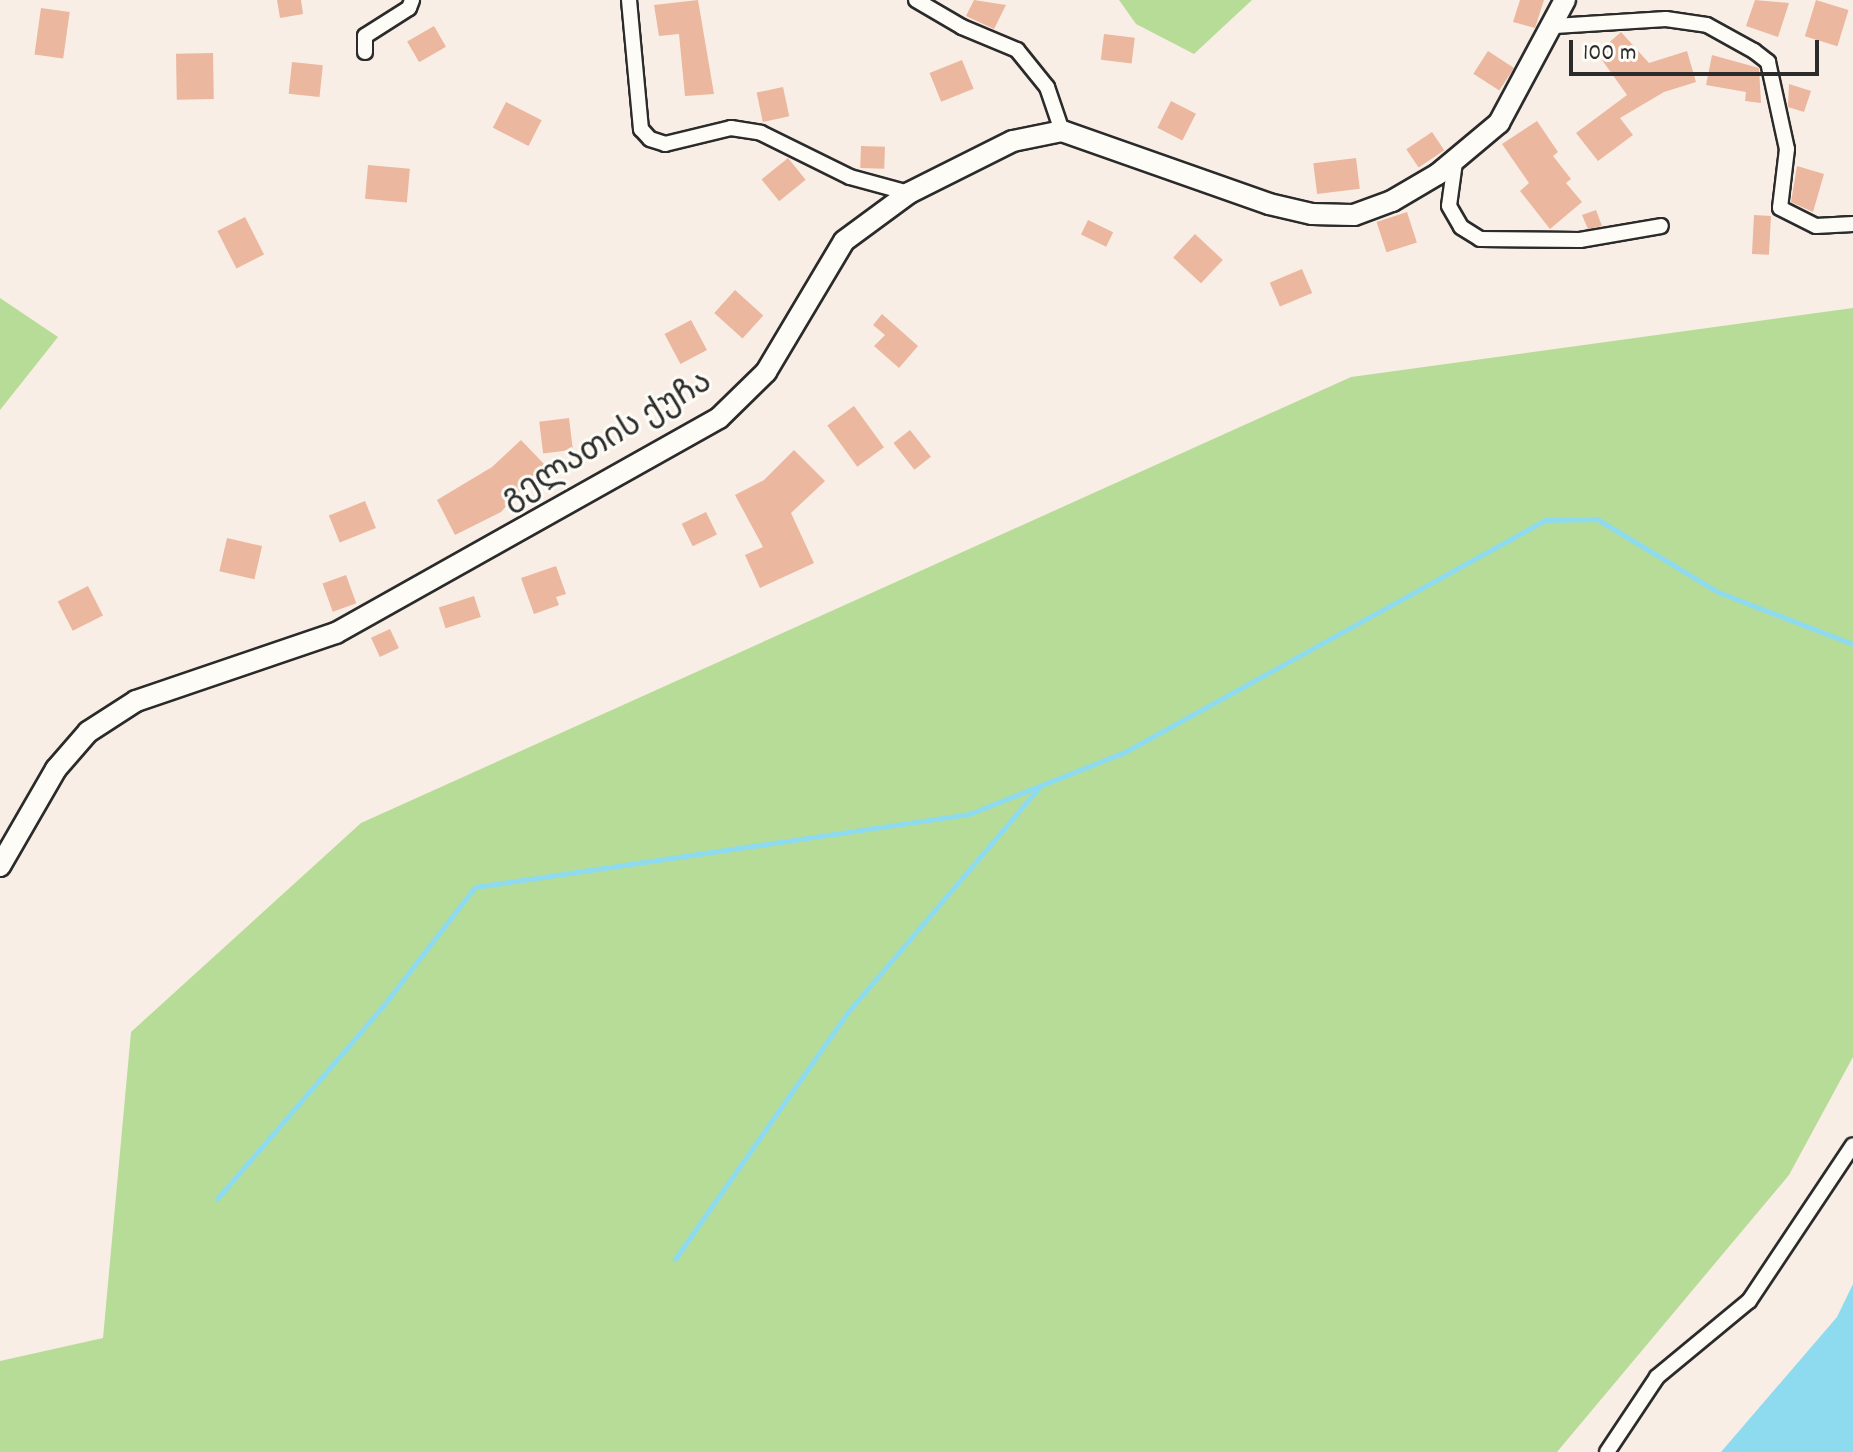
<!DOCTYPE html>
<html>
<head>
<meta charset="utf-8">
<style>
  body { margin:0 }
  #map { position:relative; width:1853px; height:1452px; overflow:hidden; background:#f9eee5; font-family:Dekko,"Noto Sans Georgian",sans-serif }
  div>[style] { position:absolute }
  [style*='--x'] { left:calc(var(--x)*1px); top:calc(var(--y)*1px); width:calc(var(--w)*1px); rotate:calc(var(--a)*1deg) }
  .green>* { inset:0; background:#b7dc97 }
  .water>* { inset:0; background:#8edaee }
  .stream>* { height:5px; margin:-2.5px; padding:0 2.5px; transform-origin:2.5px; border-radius:2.5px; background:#8edaee }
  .building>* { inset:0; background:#ebb79e; transform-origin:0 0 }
  .roads { filter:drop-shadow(2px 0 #2b2b2b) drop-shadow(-2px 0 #2b2b2b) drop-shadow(0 2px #2b2b2b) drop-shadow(0 -2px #2b2b2b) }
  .street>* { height:14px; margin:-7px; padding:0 7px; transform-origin:7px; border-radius:7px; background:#fdfcf7 }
  .secondary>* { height:20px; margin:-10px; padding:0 10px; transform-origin:10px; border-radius:10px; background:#fdfcf7 }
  span { translate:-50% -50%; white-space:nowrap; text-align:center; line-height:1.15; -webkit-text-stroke:6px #fdfcf7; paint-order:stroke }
  .street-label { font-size:32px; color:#2b2b2b }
  .scale { position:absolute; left:1569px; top:40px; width:250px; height:36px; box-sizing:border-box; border:4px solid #2b2b2b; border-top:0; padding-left:10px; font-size:24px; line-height:28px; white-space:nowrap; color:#2b2b2b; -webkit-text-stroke:6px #fdfcf7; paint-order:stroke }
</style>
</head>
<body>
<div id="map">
  <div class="green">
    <i style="clip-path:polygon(1119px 0,1252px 0,1194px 54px,1136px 24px)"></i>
    <i style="clip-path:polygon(0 298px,58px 337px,0 410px)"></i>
    <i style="clip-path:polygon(1853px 308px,1853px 1057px,1789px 1175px,1557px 1452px,0 1452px,0 1361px,103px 1338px,131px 1032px,361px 823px,1351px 377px)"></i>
  </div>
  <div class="water">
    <i style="clip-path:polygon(1853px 1284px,1853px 1452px,1721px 1452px,1837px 1317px)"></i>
  </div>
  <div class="stream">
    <i style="--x:217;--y:1199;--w:255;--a:-49.3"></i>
    <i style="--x:383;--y:1006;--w:150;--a:-52.3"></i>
    <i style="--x:475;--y:887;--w:499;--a:-8.4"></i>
    <i style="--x:969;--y:814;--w:168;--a:-21.7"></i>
    <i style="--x:1125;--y:752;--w:481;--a:-28.9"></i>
    <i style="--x:1546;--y:520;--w:51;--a:-1.1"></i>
    <i style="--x:1597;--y:519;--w:141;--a:31.1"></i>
    <i style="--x:1718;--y:592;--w:145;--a:21.1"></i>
    <i style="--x:675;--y:1259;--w:302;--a:-55"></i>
    <i style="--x:848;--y:1012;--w:293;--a:-49.6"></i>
  </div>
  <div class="building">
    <i style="clip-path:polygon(277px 0,301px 0,303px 14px,280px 18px)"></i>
    <i style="clip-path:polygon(698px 0,714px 94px,685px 96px,679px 34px,659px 36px,654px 5px)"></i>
    <i style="clip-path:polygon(974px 0,1006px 5px,994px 29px,966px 16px)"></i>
    <i style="clip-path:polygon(1520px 0,1544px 0,1535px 28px,1513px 22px)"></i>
    <i style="clip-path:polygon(1755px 0,1789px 3px,1778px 37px,1746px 26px)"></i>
    <i style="left:1816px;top:0;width:34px;height:38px;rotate:17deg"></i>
    <i style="left:41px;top:8px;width:29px;height:47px;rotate:8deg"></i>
    <i style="left:434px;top:26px;width:24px;height:31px;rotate:60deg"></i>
    <i style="clip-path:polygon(1621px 32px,1649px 63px,1687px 51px,1696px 82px,1664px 92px,1620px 118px,1633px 135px,1598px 161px,1576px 133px,1627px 95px,1597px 53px)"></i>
    <i style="left:1104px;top:34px;width:31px;height:26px;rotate:7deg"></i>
    <i style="left:1488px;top:51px;width:31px;height:27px;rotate:33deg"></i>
    <i style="left:213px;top:53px;width:46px;height:37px;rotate:89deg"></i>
    <i style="clip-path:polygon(1712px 55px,1759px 68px,1761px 103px,1745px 101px,1746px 92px,1706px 85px)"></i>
    <i style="left:962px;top:60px;width:31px;height:35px;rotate:68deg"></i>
    <i style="left:292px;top:62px;width:31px;height:32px;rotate:6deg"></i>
    <i style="clip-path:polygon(1789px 84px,1811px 91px,1804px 112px,1788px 107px)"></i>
    <i style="left:783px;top:87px;width:30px;height:27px;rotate:78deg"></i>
    <i style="left:1171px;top:101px;width:28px;height:30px;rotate:27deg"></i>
    <i style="left:506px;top:102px;width:40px;height:29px;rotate:27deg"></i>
    <i style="clip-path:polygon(1537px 121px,1558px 152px,1553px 156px,1571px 179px,1566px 183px,1582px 202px,1550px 229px,1520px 191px,1529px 183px,1502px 144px)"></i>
    <i style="left:1432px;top:132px;width:22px;height:31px;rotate:56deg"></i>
    <i style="left:861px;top:146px;width:24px;height:22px;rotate:2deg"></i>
    <i style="left:788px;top:158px;width:28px;height:34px;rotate:51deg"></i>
    <i style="left:1356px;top:158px;width:31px;height:43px;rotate:83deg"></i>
    <i style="left:368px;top:165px;width:42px;height:34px;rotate:5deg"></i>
    <i style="clip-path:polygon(1797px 166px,1824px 174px,1813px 212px,1791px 202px)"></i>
    <i style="clip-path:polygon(1596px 210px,1602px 226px,1588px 229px,1582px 215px)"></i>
    <i style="left:1407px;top:212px;width:32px;height:32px;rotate:72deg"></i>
    <i style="left:1754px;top:215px;width:17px;height:39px;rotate:3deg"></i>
    <i style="left:245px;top:217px;width:42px;height:31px;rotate:63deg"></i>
    <i style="left:1088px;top:220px;width:28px;height:16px;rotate:26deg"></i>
    <i style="left:1195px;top:234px;width:38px;height:32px;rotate:43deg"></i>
    <i style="left:1302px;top:269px;width:26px;height:35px;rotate:67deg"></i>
    <i style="left:735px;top:290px;width:38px;height:31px;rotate:42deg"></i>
    <i style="clip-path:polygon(882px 314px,918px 346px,899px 368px,874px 346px,885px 335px,873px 325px)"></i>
    <i style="left:691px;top:320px;width:34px;height:30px;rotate:62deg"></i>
    <i style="left:854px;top:406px;width:51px;height:33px;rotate:54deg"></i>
    <i style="left:569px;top:418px;width:32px;height:30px;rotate:83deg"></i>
    <i style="left:910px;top:430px;width:34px;height:21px;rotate:52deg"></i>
    <i style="clip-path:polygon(521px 440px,544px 464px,501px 512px,455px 535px,437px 500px,492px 467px)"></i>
    <i style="clip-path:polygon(794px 450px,825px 481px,791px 513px,814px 563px,760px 588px,745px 555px,763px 547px,735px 495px,764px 480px)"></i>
    <i style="left:365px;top:501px;width:29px;height:39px;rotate:68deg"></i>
    <i style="left:706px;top:512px;width:25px;height:27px;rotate:64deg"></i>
    <i style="left:227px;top:538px;width:36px;height:34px;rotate:13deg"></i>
    <i style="clip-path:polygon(556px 566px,566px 594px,556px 597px,559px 605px,534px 614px,521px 578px)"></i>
    <i style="left:346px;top:575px;width:30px;height:25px;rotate:70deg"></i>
    <i style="left:88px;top:586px;width:33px;height:34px;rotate:63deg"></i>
    <i style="left:474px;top:596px;width:22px;height:37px;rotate:72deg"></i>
    <i style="left:390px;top:629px;width:21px;height:21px;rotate:65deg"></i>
  </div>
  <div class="roads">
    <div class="street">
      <i style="--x:629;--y:0;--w:130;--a:84.7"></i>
      <i style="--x:641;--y:129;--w:13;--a:48"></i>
      <i style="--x:650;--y:139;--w:16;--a:18"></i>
      <i style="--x:665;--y:144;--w:68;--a:-13.6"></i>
      <i style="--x:731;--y:128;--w:30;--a:9"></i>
      <i style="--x:761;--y:133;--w:99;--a:26.3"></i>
      <i style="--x:850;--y:177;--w:61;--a:15.2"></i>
      <i style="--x:916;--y:0;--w:53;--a:30.4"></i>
      <i style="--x:962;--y:27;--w:60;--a:22.7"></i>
      <i style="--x:1017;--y:50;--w:48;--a:51"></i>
      <i style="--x:1047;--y:87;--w:46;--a:71.2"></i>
      <i style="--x:1555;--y:26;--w:111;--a:-3.6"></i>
      <i style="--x:1666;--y:19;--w:41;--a:8.3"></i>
      <i style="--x:1707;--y:25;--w:54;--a:29"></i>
      <i style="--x:1754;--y:51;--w:18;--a:38"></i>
      <i style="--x:1768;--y:62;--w:89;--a:77.7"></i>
      <i style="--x:1787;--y:149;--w:59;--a:96.8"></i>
      <i style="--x:1780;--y:208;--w:40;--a:26.6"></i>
      <i style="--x:1816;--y:226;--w:37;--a:-3"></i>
      <i style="--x:365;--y:52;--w:16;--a:-90"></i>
      <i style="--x:365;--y:36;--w:52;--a:-32.5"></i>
      <i style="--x:409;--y:8;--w:9;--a:-69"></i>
      <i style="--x:1455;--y:162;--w:44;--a:97.8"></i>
      <i style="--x:1449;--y:206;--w:24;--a:60"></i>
      <i style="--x:1461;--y:227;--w:22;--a:32"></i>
      <i style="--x:1480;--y:239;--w:100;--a:0.6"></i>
      <i style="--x:1580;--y:240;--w:82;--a:-9.8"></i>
      <i style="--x:1607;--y:1452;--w:90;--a:-56.3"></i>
      <i style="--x:1657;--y:1377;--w:119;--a:-39.6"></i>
      <i style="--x:1749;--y:1301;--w:187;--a:-56.3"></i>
    </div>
    <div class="secondary">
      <i style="--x:0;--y:866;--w:112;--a:-60"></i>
      <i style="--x:56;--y:769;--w:49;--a:-49.1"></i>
      <i style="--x:88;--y:732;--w:57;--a:-32.9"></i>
      <i style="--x:136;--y:701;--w:211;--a:-18.8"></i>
      <i style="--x:336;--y:633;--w:439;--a:-29.3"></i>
      <i style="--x:719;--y:418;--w:66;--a:-44.4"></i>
      <i style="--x:766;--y:372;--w:152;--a:-59.2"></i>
      <i style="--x:844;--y:241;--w:81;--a:-36.4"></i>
      <i style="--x:909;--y:193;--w:116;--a:-26.6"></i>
      <i style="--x:1013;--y:141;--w:50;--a:-11.5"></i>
      <i style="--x:1062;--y:131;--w:219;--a:19.4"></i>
      <i style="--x:1269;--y:204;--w:44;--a:13.1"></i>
      <i style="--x:1312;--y:214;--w:42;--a:1.4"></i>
      <i style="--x:1354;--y:215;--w:40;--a:-20.2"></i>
      <i style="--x:1392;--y:201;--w:53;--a:-30.4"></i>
      <i style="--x:1438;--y:174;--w:80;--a:-39.9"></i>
      <i style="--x:1499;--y:123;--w:140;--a:-61.8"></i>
    </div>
  </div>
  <div class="street-label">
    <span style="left:608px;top:443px;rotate:-31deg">გელათის ქუჩა</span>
  </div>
  <div class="scale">100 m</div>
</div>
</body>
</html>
